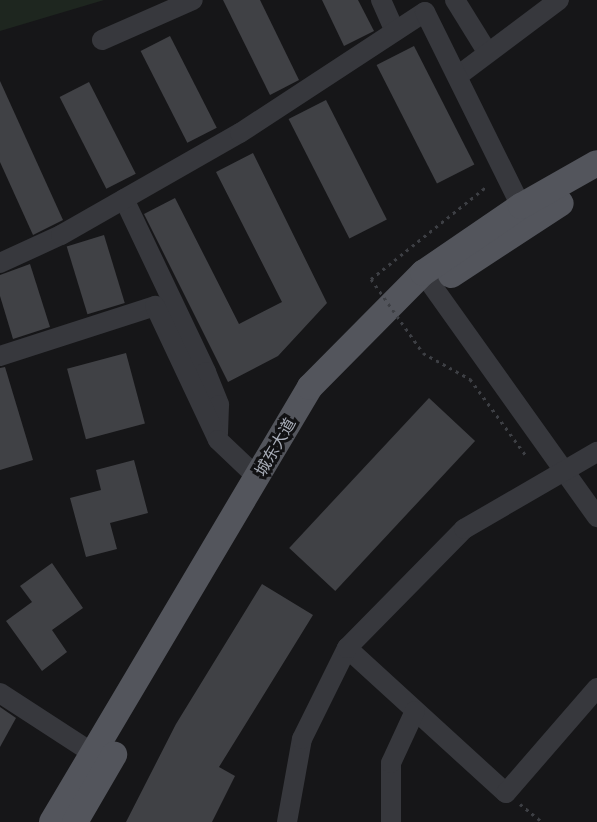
<!DOCTYPE html>
<html>
<head>
<meta charset="utf-8">
<style>
  body { margin:0 }
  #map { position:relative; width:597px; height:822px; overflow:hidden; background:#161618; font-family:"Asap Condensed","Noto Sans SC",sans-serif }
  div>[style] { position:absolute }
  [style*='--x'] { left:calc(var(--x)*1px); top:calc(var(--y)*1px); width:calc(var(--w)*1px); rotate:calc(var(--a)*1deg) }
  .green>* { inset:0; background:#1e261f }
  .building>* { inset:0; background:#404145; transform-origin:0 0 }
  .path>* { height:3px; margin-top:-1.5px; transform-origin:0; background:repeating-linear-gradient(90deg,#3d3f44 0 3px,transparent 0 7.5px) }
  .minor>* { height:20px; margin:-10px; padding:0 10px; transform-origin:10px; border-radius:10px; background:#37383d }
  .major>* { height:26px; margin:-13px; padding:0 13px; transform-origin:13px; border-radius:13px; background:#53555c }
  .path-bridge>* { height:3px; margin-top:-1.5px; transform-origin:0; background:repeating-linear-gradient(90deg,#3d3f44 0 3px,transparent 0 7.5px) }
  span { translate:-50% -50%; white-space:nowrap; text-align:center; line-height:1.15; -webkit-text-stroke:6px #111113; paint-order:stroke }
  .street-label { font-size:16px; color:#a8adb8 }
</style>
</head>
<body>
<div id="map">
  <div class="green">
    <i style="clip-path:polygon(0 0,104px 0,0 31px)"></i>
  </div>
  <div class="building">
    <i style="clip-path:polygon(223px 0,260px 0,299px 80px,270px 95px)"></i>
    <i style="clip-path:polygon(322px 0,358px 0,374px 31px,344px 46px)"></i>
    <i style="left:170px;top:36px;width:103px;height:33px;rotate:63deg"></i>
    <i style="left:414px;top:46px;width:133px;height:42px;rotate:63deg"></i>
    <i style="clip-path:polygon(0 81px,63px 220px,33px 235px,0 162px)"></i>
    <i style="left:89px;top:82px;width:103px;height:33px;rotate:63deg"></i>
    <i style="left:326px;top:100px;width:134px;height:42px;rotate:63deg"></i>
    <i style="clip-path:polygon(253px 153px,327px 303px,278px 356px,228px 382px,144px 214px,175px 198px,239px 324px,282px 302px,216px 172px)"></i>
    <i style="left:104px;top:235px;width:71px;height:39px;rotate:73deg"></i>
    <i style="clip-path:polygon(30px 264px,50px 327px,13px 339px,0 296px,0 275px)"></i>
    <i style="left:126px;top:353px;width:73px;height:61px;rotate:75deg"></i>
    <i style="clip-path:polygon(5px 367px,33px 460px,0 470px,0 368px)"></i>
    <i style="left:429px;top:398px;width:63px;height:205px;rotate:43deg"></i>
    <i style="clip-path:polygon(134px 460px,148px 513px,110px 523px,117px 549px,86px 557px,70px 498px,101px 490px,96px 470px)"></i>
    <i style="clip-path:polygon(52px 563px,83px 608px,52px 630px,67px 652px,42px 671px,6px 621px,32px 602px,20px 586px)"></i>
    <i style="clip-path:polygon(262px 584px,313px 615px,219px 767px,235px 776px,212px 822px,126px 822px,176px 724px)"></i>
    <i style="clip-path:polygon(0 707px,16px 718px,0 747px)"></i>
  </div>
  <div class="path">
    <i style="--x:371;--y:279;--w:147;--a:-38.7"></i>
    <i style="--x:423;--y:353;--w:54;--a:29"></i>
    <i style="--x:470;--y:379;--w:97;--a:53.8"></i>
    <i style="--x:520;--y:804;--w:28;--a:39"></i>
  </div>
  <div class="minor">
    <i style="--x:381;--y:0;--w:34;--a:66"></i>
    <i style="--x:455;--y:0;--w:59;--a:58.2"></i>
    <i style="--x:102;--y:40;--w:99;--a:-23.7"></i>
    <i style="--x:459;--y:75;--w:125;--a:-36.9"></i>
    <i style="--x:124;--y:199;--w:191;--a:64.6"></i>
    <i style="--x:206;--y:372;--w:35;--a:68"></i>
    <i style="--x:219;--y:405;--w:29;--a:92"></i>
    <i style="--x:0;--y:263;--w:67;--a:-24.7"></i>
    <i style="--x:61;--y:235;--w:206;--a:-29.7"></i>
    <i style="--x:240;--y:133;--w:221;--a:-33.2"></i>
    <i style="--x:425;--y:12;--w:216;--a:63.7"></i>
    <i style="--x:423;--y:273;--w:300;--a:54.5"></i>
    <i style="--x:0;--y:356;--w:163;--a:-17.9"></i>
    <i style="--x:155;--y:306;--w:148;--a:64.8"></i>
    <i style="--x:218;--y:440;--w:54;--a:43.5"></i>
    <i style="--x:347;--y:648;--w:215;--a:42.4"></i>
    <i style="--x:506;--y:793;--w:139;--a:-49.1"></i>
    <i style="--x:0;--y:693;--w:112;--a:33"></i>
    <i style="--x:287;--y:822;--w:84;--a:-79.8"></i>
    <i style="--x:302;--y:739;--w:102;--a:-63.7"></i>
    <i style="--x:347;--y:648;--w:167;--a:-45.5"></i>
    <i style="--x:464;--y:529;--w:154;--a:-30.1"></i>
    <i style="--x:391;--y:822;--w:59;--a:-90"></i>
    <i style="--x:391;--y:763;--w:57;--a:-65.2"></i>
  </div>
  <div class="major">
    <i style="--x:451;--y:275;--w:131;--a:-33.2"></i>
    <i style="--x:52;--y:822;--w:506;--a:-59.33"></i>
    <i style="--x:310;--y:387;--w:161;--a:-45.3"></i>
    <i style="--x:423;--y:273;--w:119;--a:-34.4"></i>
    <i style="--x:521;--y:206;--w:87;--a:-29.5"></i>
    <i style="--x:75;--y:822;--w:78;--a:-59.8"></i>
  </div>
  <div class="path-bridge">
    <i style="--x:371;--y:279;--w:90;--a:54.9"></i>
  </div>
  <div class="street-label">
    <span style="left:275px;top:447px;rotate:-60deg">城东大道</span>
  </div>
</div>
</body>
</html>
